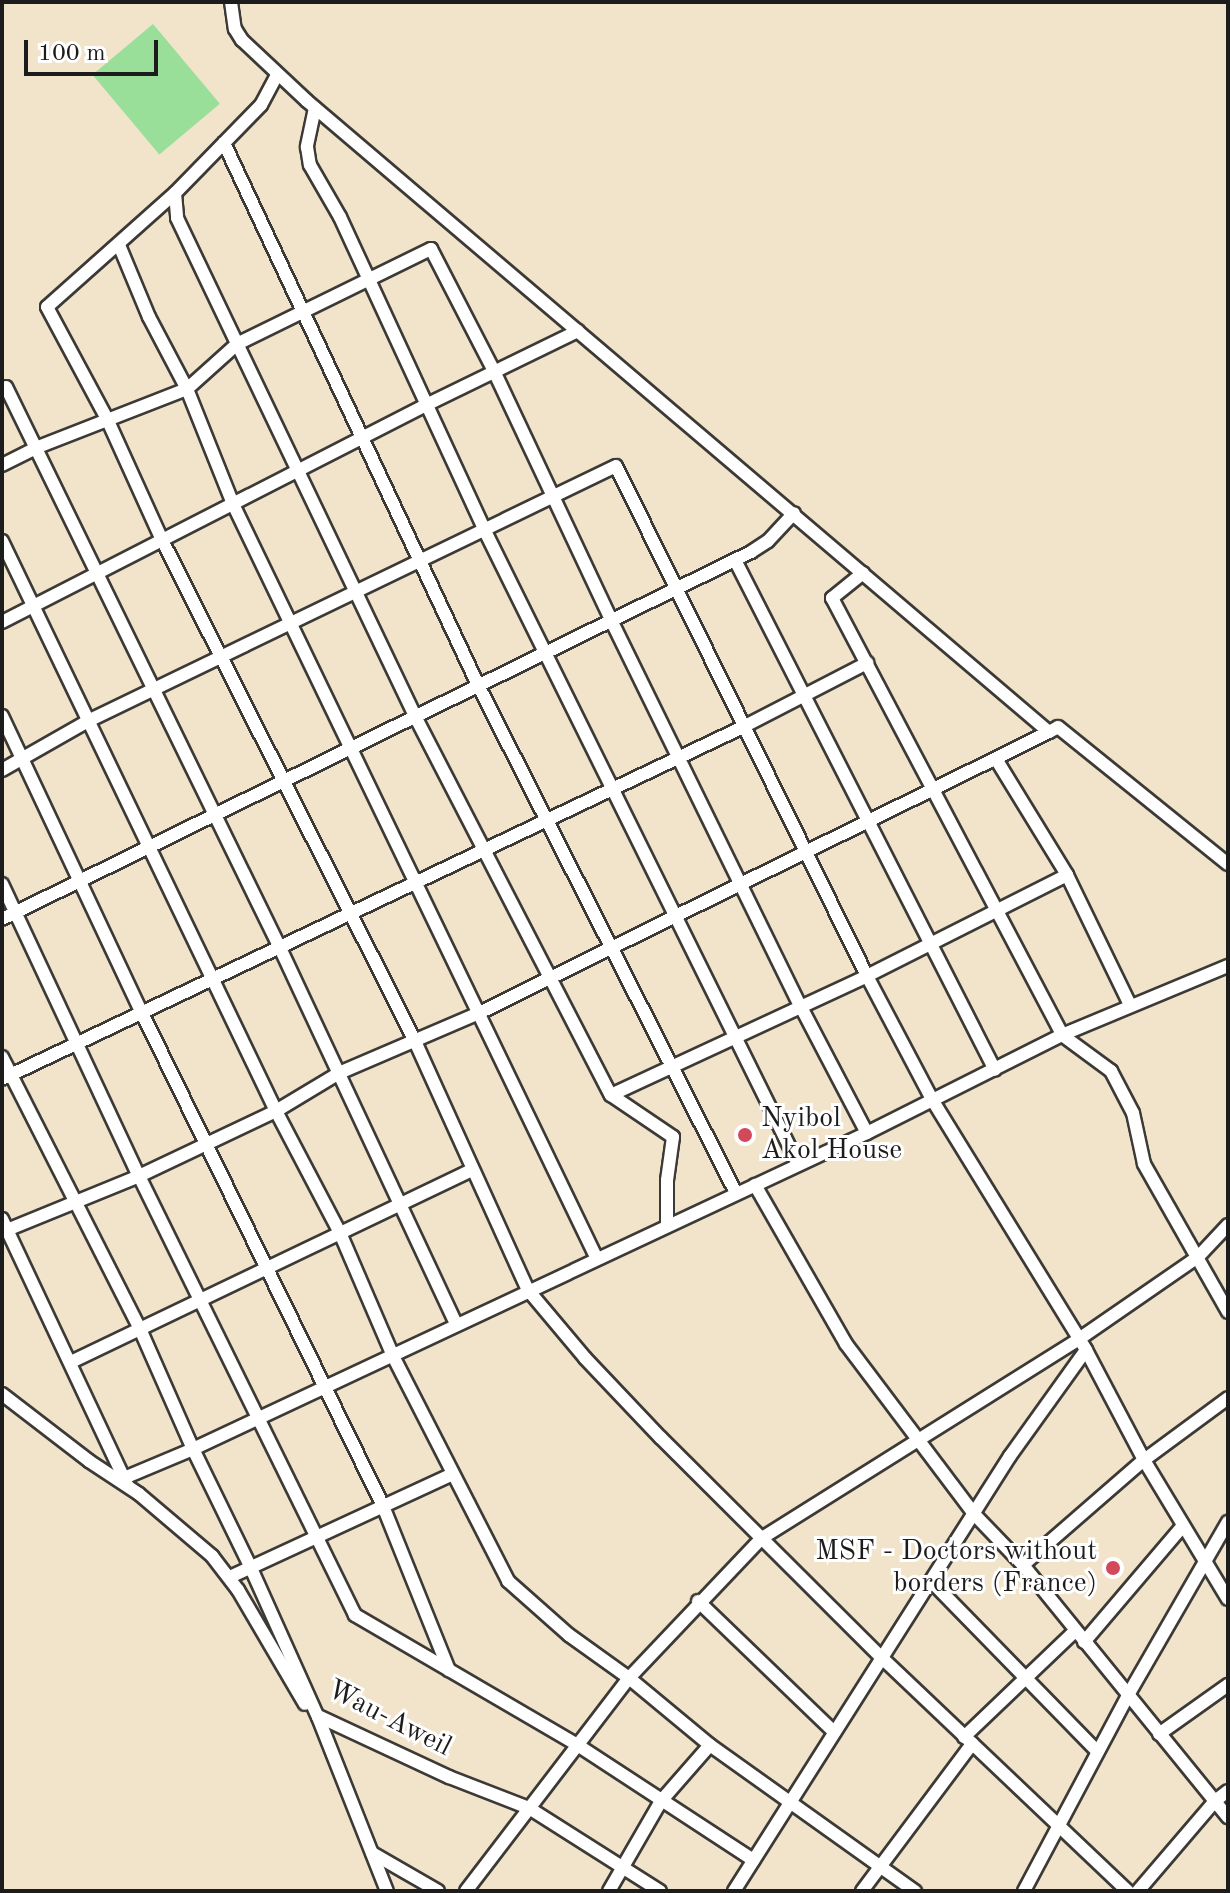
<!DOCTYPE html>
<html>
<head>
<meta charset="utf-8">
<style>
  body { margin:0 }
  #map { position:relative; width:1230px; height:1893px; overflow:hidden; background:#f1e4ca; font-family:"Old Standard TT",serif }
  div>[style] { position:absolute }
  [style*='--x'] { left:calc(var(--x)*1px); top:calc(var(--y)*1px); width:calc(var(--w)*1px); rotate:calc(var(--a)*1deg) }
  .green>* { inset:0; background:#99df99; transform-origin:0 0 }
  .roads { filter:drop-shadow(2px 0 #3c3a36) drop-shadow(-2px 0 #3c3a36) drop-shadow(0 2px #3c3a36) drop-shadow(0 -2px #3c3a36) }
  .minor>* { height:12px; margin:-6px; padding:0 6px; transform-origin:6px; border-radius:6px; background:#fff }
  .dots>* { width:22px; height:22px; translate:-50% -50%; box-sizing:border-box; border:4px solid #fff; border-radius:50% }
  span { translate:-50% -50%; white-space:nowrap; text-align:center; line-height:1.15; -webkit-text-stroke:6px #fff; paint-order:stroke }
  .poi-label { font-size:28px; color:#1c1c1c }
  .left { translate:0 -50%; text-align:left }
  .right { translate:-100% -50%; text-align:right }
  .street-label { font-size:28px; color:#1c1c1c }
  .frame { position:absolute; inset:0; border:4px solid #1c1c1c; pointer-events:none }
  .scale { position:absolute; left:24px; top:40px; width:134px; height:36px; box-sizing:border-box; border:4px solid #1c1c1c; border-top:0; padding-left:10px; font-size:24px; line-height:28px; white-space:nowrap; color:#1c1c1c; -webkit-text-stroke:6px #fff; paint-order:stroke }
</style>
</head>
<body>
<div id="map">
  <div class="green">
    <i style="left:153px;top:24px;width:104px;height:79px;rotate:50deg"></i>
  </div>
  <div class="roads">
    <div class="minor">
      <i style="--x:231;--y:2;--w:27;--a:82"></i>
      <i style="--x:235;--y:29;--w:13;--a:58"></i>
      <i style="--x:242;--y:40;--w:89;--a:43.2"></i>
      <i style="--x:307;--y:101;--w:974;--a:40.38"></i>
      <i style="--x:1049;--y:732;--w:10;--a:-29"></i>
      <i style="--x:1058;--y:727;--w:218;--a:38.9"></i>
      <i style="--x:277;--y:75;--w:34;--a:118"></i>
      <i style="--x:261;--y:105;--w:123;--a:134.3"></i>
      <i style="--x:175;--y:193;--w:25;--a:85"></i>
      <i style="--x:177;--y:218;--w:554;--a:64.45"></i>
      <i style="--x:416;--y:718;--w:424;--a:62.7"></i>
      <i style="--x:611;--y:1095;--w:75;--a:34.1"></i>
      <i style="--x:673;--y:1137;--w:43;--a:97.9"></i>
      <i style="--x:667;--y:1180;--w:45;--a:90"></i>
      <i style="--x:315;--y:108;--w:40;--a:102"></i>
      <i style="--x:307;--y:147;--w:18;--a:81"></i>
      <i style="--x:310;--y:165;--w:60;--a:60"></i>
      <i style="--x:340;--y:217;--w:344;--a:65.2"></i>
      <i style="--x:484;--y:529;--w:708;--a:63.69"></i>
      <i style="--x:224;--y:143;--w:601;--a:64.89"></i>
      <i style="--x:479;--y:687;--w:568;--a:63.07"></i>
      <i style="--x:175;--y:193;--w:171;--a:138.3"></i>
      <i style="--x:47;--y:307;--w:129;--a:61.8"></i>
      <i style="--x:108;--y:421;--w:131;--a:65.6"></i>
      <i style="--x:162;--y:540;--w:559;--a:63.21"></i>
      <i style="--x:414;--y:1039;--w:276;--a:65.6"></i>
      <i style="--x:528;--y:1290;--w:89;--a:50"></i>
      <i style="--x:585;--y:1358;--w:110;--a:46.5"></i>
      <i style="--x:661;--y:1438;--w:309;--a:44.9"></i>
      <i style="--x:880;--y:1656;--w:342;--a:43.5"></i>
      <i style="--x:119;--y:245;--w:78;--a:67.4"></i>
      <i style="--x:149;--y:317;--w:81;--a:62.2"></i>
      <i style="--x:187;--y:389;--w:124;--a:68.2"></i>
      <i style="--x:233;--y:504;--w:836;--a:64.26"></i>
      <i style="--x:6;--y:387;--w:624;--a:63.97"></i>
      <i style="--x:280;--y:948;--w:414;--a:64.9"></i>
      <i style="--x:2;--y:465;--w:40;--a:-26.6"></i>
      <i style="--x:38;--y:447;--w:160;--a:-21.3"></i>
      <i style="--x:187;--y:389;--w:67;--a:-42"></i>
      <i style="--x:237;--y:344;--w:216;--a:-26.1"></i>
      <i style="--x:431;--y:249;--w:137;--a:62.7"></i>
      <i style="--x:494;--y:371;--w:277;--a:64.8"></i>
      <i style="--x:612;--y:622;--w:429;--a:63.9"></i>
      <i style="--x:801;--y:1007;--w:142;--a:62.4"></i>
      <i style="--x:2;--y:541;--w:632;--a:64.33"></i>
      <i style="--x:276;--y:1111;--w:138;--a:62.3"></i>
      <i style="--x:340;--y:1233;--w:132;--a:66.7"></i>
      <i style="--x:392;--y:1354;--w:255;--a:62.9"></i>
      <i style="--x:508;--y:1581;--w:81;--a:41.5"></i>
      <i style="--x:569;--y:1635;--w:74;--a:35.6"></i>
      <i style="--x:629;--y:1678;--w:105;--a:39.6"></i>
      <i style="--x:710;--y:1745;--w:252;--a:35.5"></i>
      <i style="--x:735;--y:560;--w:572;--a:62.99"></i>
      <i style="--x:863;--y:573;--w:40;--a:141"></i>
      <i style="--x:832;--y:598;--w:494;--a:62.2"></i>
      <i style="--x:1062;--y:1035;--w:61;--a:36.3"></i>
      <i style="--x:1111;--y:1071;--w:47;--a:62.4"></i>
      <i style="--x:1133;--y:1113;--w:52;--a:77.8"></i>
      <i style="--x:1144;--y:1164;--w:170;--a:60.4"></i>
      <i style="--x:2;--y:622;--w:476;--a:-27.1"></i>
      <i style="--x:426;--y:405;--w:169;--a:-26"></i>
      <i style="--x:2;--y:716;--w:328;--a:64.8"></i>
      <i style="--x:142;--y:1013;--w:549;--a:63.95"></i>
      <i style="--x:383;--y:1506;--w:177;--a:68.1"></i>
      <i style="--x:996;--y:759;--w:136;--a:58.5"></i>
      <i style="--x:1067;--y:875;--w:144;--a:64.1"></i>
      <i style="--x:2;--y:770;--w:99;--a:-29.7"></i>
      <i style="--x:88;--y:721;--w:586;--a:-25.78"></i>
      <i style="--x:616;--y:466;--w:568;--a:63.8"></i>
      <i style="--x:867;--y:976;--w:141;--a:62.2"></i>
      <i style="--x:933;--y:1101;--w:292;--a:58.4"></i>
      <i style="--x:1086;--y:1350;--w:124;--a:62.2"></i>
      <i style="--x:1144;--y:1460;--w:162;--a:58.9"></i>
      <i style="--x:2;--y:884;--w:323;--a:64.9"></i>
      <i style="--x:139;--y:1176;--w:489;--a:63.8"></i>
      <i style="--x:355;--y:1615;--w:256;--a:30.3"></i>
      <i style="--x:576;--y:1744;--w:212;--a:33.2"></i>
      <i style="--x:2;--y:919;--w:834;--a:-26.1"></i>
      <i style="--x:751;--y:552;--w:20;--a:-33"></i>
      <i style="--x:768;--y:541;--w:38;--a:-47"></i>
      <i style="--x:2;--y:1057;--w:305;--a:63.1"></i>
      <i style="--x:140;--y:1329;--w:131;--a:66.2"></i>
      <i style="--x:193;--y:1449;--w:130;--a:64"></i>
      <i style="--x:250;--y:1566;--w:166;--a:65.8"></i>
      <i style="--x:318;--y:1717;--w:187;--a:68.4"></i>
      <i style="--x:2;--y:1079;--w:820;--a:-25.41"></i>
      <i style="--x:743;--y:727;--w:140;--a:-27.3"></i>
      <i style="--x:611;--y:1095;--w:282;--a:-24.9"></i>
      <i style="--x:867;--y:976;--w:224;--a:-26.8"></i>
      <i style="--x:755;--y:1185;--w:183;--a:60.2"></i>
      <i style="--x:846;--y:1344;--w:213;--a:53"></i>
      <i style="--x:974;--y:1514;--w:71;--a:46.1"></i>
      <i style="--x:1023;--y:1565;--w:325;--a:50.9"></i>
      <i style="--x:2;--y:1219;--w:294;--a:64.8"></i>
      <i style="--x:2;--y:1232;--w:148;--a:-22.2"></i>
      <i style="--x:139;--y:1176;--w:152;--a:-25.4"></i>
      <i style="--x:276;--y:1111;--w:74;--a:-31.1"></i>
      <i style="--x:339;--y:1073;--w:152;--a:-23.2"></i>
      <i style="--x:479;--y:1013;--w:636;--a:-26.24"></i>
      <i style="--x:71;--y:1362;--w:445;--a:-25.6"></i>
      <i style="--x:2;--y:1394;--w:110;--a:37.6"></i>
      <i style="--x:89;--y:1461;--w:60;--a:33.4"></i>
      <i style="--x:139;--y:1494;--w:96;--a:40.3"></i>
      <i style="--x:212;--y:1556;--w:43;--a:52.6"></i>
      <i style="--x:238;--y:1590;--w:132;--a:59.6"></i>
      <i style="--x:124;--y:1478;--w:75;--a:-22.8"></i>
      <i style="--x:193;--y:1449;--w:744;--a:-25.12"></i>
      <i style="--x:867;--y:1133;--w:218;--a:-26.7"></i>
      <i style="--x:1062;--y:1035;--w:180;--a:-22.6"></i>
      <i style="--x:1023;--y:1565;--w:160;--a:-41"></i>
      <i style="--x:1144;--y:1460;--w:104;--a:-36.4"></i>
      <i style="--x:230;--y:1577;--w:243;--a:-24.8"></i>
      <i style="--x:931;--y:1581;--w:238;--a:45.7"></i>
      <i style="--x:698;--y:1601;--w:189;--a:43.9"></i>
      <i style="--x:1084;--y:1642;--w:151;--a:-49.6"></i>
      <i style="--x:318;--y:1716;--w:145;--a:25"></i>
      <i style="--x:449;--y:1777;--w:86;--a:21.2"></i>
      <i style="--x:529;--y:1808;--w:155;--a:32.4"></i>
      <i style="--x:1159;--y:1734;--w:85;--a:-35.4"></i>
      <i style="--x:964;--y:1737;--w:153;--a:-43.7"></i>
      <i style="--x:372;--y:1853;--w:76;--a:29.9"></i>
      <i style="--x:466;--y:1891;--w:268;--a:-52.6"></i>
      <i style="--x:629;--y:1678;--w:193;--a:-46.5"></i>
      <i style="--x:762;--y:1538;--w:374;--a:-32.1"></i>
      <i style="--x:1079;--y:1339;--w:145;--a:-34.6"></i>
      <i style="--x:1198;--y:1257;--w:44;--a:-46.8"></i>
      <i style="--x:609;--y:1891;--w:104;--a:-60"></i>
      <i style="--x:661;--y:1801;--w:74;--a:-48.8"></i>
      <i style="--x:734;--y:1891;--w:515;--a:-57.61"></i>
      <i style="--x:1010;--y:1456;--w:130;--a:-54.4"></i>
      <i style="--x:862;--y:1891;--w:184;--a:-53.2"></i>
      <i style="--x:1024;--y:1891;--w:222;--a:-62"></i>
      <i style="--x:1128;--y:1695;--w:200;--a:-60"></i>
      <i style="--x:1138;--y:1891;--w:118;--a:-49.5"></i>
      <i style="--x:1215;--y:1801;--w:16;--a:-38"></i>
    </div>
  </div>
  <div class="dots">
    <i style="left:745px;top:1135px;background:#d1495b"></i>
    <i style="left:1113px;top:1568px;background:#d1495b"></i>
  </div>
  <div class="poi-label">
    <span class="left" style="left:761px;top:1135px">Nyibol<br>Akol House</span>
    <span class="right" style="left:1097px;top:1568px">MSF - Doctors without<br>borders (France)</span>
  </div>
  <div class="street-label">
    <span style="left:389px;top:1719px;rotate:27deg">Wau-Aweil</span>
  </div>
  <div class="frame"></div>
  <div class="scale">100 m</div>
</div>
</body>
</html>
